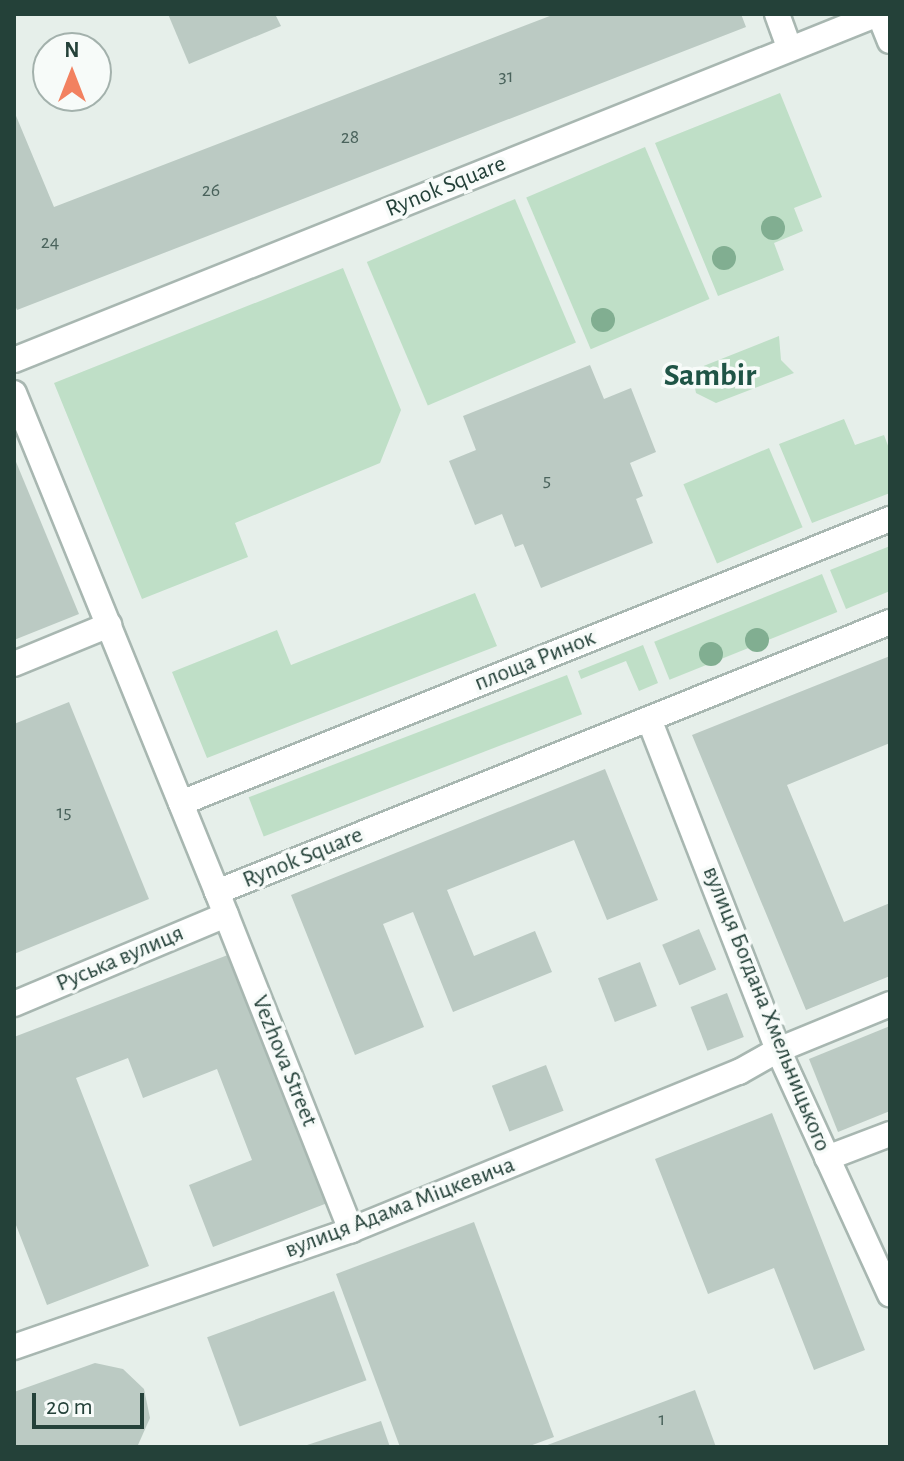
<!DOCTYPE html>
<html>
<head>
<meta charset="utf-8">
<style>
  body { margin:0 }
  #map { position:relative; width:904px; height:1461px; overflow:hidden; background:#e6efea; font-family:"Alegreya Sans",sans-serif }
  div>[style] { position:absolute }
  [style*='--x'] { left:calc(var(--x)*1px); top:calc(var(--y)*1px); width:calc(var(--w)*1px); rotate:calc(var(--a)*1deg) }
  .green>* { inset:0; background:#bfdfc7; transform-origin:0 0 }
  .building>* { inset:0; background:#bbcac3; transform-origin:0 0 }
  .roads { filter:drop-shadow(2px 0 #a8b7b1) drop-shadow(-2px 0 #a8b7b1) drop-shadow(0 2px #a8b7b1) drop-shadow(0 -2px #a8b7b1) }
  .street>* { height:24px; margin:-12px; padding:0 12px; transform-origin:12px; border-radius:12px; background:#fff }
  .trees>* { width:24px; height:24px; margin:-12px; border-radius:50%; background:#81ae91 }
  span { translate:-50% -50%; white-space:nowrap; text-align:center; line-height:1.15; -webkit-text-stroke:7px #f7fbf9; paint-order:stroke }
  .number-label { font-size:20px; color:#4a635c }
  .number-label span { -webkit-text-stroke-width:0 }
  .street-label { font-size:24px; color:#244139 }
  .district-label { font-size:32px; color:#1f5446; font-weight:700 }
  .frame { position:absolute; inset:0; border:16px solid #244139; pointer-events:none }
  .north { position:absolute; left:32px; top:32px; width:80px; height:80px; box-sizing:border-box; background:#f7fbf9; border:2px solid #a3b1ac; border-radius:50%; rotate:0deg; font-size:22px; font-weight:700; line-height:32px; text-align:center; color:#244139 }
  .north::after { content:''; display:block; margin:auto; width:28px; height:36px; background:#f28160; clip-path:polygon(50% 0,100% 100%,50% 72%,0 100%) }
  .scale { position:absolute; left:32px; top:1393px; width:112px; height:36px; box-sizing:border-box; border:4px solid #244139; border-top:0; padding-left:10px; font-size:24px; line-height:28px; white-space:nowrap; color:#244139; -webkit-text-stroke:6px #f7fbf9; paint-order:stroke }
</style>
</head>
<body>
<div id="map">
  <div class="green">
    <i style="clip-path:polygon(780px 93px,822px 197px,794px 208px,803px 231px,774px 243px,784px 270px,718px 296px,655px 143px)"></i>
    <i style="left:645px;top:147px;width:165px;height:129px;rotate:67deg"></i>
    <i style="left:515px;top:199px;width:156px;height:161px;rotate:67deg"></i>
    <i style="clip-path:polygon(343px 268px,401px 410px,380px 463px,235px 523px,248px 557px,142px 599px,54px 383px)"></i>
    <i style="clip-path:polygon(779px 336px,781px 360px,794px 373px,716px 403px,696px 393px,694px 383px,703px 372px,701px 367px)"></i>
    <i style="clip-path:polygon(844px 419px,855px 445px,884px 435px,890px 451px,890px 493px,812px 523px,779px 444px)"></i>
    <i style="left:769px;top:448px;width:86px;height:93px;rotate:67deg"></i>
    <i style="clip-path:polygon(890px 546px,890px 591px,846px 609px,830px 570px)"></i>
    <i style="left:822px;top:574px;width:41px;height:181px;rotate:68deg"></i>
    <i style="clip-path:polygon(475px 593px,497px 646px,207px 758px,172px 672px,277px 630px,291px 665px)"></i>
    <i style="clip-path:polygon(643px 645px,658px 683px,639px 691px,626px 661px,581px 679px,578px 671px)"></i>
    <i style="left:567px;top:675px;width:42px;height:341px;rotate:69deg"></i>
  </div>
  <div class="building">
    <i style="clip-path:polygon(168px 14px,275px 14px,281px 26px,189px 64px)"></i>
    <i style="clip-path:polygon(555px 14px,741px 14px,746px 27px,17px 310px,14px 303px,14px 111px,54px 207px)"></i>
    <i style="clip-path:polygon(590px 365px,604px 399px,631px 388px,656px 452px,630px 463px,643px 496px,636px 499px,653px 543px,541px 588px,523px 544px,515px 547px,502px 514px,475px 525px,449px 461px,476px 450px,463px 416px)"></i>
    <i style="clip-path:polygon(14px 457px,79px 614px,14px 640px)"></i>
    <i style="clip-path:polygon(890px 656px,890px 743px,787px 785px,844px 922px,890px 903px,890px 976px,806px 1010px,692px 735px)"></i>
    <i style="clip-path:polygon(69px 702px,149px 899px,14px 954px,14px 724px)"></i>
    <i style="clip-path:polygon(605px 769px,658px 900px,607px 920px,574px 840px,447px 890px,474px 956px,535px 931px,552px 972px,453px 1012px,413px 912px,383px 924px,424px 1027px,355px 1055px,291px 895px)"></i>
    <i style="left:699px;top:929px;width:44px;height:40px;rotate:67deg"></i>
    <i style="clip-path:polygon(233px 953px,330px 1202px,213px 1247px,189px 1185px,252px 1160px,217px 1069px,143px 1098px,128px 1058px,76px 1078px,149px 1266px,47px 1305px,14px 1220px,14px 1037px)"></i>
    <i style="left:640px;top:962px;width:47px;height:45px;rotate:69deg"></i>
    <i style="left:727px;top:993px;width:47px;height:39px;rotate:69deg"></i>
    <i style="clip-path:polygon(890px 1026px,890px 1111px,838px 1132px,809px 1059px)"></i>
    <i style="left:546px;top:1065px;width:49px;height:58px;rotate:69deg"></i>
    <i style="clip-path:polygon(772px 1113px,865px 1350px,814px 1370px,774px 1268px,708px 1294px,655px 1159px)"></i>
    <i style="clip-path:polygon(474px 1222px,554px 1437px,527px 1447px,400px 1447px,336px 1274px)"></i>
    <i style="left:334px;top:1291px;width:95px;height:135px;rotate:70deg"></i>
    <i style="clip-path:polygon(95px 1363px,123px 1369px,144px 1389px,150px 1418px,138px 1445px,14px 1447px,14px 1392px)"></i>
    <i style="clip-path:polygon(695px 1390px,716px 1447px,542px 1447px)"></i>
    <i style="clip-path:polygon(381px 1421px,390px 1447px,304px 1447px,304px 1446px)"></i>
  </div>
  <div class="roads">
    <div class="street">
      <i style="--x:777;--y:14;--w:37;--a:70"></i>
      <i style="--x:879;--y:14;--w:29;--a:68"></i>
      <i style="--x:14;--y:360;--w:931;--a:-21.82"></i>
      <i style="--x:14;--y:393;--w:539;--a:67.86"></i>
      <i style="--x:217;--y:892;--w:725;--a:-21.86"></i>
      <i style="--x:14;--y:664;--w:103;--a:-22.3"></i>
      <i style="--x:649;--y:719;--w:355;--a:68.7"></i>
      <i style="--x:778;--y:1050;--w:269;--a:65.4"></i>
      <i style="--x:181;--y:803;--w:764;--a:-21.83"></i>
      <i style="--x:217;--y:892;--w:364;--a:68.4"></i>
      <i style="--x:14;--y:1004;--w:230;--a:-22.8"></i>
      <i style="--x:827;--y:1158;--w:67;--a:-20.9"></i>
      <i style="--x:14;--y:1347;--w:357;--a:-19.1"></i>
      <i style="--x:351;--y:1230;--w:419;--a:-22.2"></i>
      <i style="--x:739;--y:1072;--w:45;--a:-29.4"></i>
      <i style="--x:778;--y:1050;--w:121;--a:-22.3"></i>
    </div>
  </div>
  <div class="trees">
    <i style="left:773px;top:228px"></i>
    <i style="left:724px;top:258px"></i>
    <i style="left:603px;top:320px"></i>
    <i style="left:757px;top:640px"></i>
    <i style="left:711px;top:654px"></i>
  </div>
  <div class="number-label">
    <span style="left:506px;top:76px">31</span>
    <span style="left:350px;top:137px">28</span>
    <span style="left:211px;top:190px">26</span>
    <span style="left:50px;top:242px">24</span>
    <span style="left:547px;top:480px">5</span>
    <span style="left:64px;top:812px">15</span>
    <span style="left:662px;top:1419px">1</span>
  </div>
  <div class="street-label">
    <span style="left:446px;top:187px;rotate:-22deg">Rynok Square</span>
    <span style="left:535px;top:661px;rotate:-22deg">площа Ринок</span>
    <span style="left:303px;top:858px;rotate:-22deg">Rynok Square</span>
    <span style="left:120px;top:959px;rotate:-23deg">Руська вулиця</span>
    <span style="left:766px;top:1009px;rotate:68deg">вулиця Богдана Хмельницького</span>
    <span style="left:284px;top:1061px;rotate:68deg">Vezhova Street</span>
    <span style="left:400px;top:1208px;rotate:-21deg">вулиця Адама Міцкевича</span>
  </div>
  <div class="district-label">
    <span style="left:710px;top:375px">Sambir</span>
  </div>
  <div class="frame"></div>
  <div class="north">N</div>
  <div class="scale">20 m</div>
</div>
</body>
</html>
